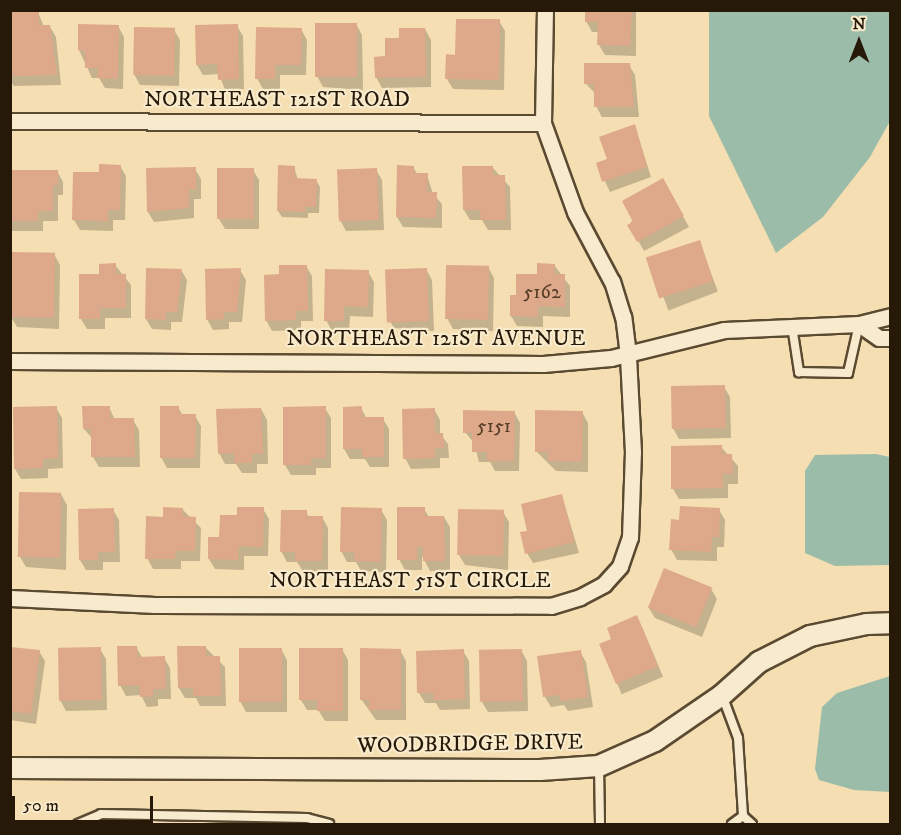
<!DOCTYPE html>
<html>
<head>
<meta charset="utf-8">
<style>
  body { margin:0 }
  #map { position:relative; width:901px; height:835px; overflow:hidden; background:#f5deb1; font-family:"IM FELL DW Pica",serif }
  div>[style] { position:absolute }
  [style*='--x'] { left:calc(var(--x)*1px); top:calc(var(--y)*1px); width:calc(var(--w)*1px); rotate:calc(var(--a)*1deg) }
  .water>* { inset:0; background:#9cbcaa }
  .shadow>* { inset:0; background:#0003; transform-origin:0 0 }
  .building>* { inset:0; background:#dea88a; transform-origin:0 0 }
  .roads { filter:drop-shadow(2px 0 #5a4a32) drop-shadow(-2px 0 #5a4a32) drop-shadow(0 2px #5a4a32) drop-shadow(0 -2px #5a4a32) }
  .service>* { height:8px; margin:-4px; padding:0 4px; transform-origin:4px; border-radius:4px; background:#f8eacc }
  .minor>* { height:15px; margin:-7.5px; padding:0 7.5px; transform-origin:7.5px; border-radius:7.5px; background:#f8eacc }
  .tertiary>* { height:20px; margin:-10px; padding:0 10px; transform-origin:10px; border-radius:10px; background:#f8eacc }
  span { translate:-50% -50%; white-space:nowrap; text-align:center; line-height:1.15; -webkit-text-stroke:4.5px #f8eacc; paint-order:stroke }
  .number-label { font-size:20px; color:#553d28 }
  .number-label span { -webkit-text-stroke-width:0 }
  .street-label { font-size:22px; color:#271908 }
  .frame { position:absolute; inset:0; border:12px solid #271908; pointer-events:none }
  .north { position:absolute; left:829px; top:12px; width:60px; height:60px; -webkit-text-stroke:4px #f8eacc; paint-order:stroke; rotate:0deg; font-size:16px; font-weight:700; line-height:24px; text-align:center; color:#271908 }
  .north::after { content:''; display:block; margin:auto; width:21px; height:27px; background:#271908; clip-path:polygon(50% 0,100% 100%,50% 72%,0 100%) }
  .scale { position:absolute; left:12px; top:796px; width:141px; height:27px; box-sizing:border-box; border:3px solid #271908; border-top:0; padding-left:8px; font-size:18px; line-height:21px; white-space:nowrap; color:#271908; -webkit-text-stroke:4px #f8eacc; paint-order:stroke }
</style>
</head>
<body>
<div id="map">
  <div class="water">
    <i style="clip-path:polygon(709px 11px,890px 11px,890px 121px,870px 157px,823px 217px,776px 253px,709px 116px)"></i>
    <i style="clip-path:polygon(876px 454px,890px 457px,890px 565px,835px 566px,805px 553px,805px 471px,815px 455px)"></i>
    <i style="clip-path:polygon(890px 676px,890px 792px,854px 790px,819px 780px,815px 769px,822px 707px,837px 693px)"></i>
  </div>
  <div class="shadow">
    <i style="clip-path:polygon(586px 10px,636px 10px,636px 56px,605px 55px,599px 45px,599px 32px,592px 32px,586px 21px)"></i>
    <i style="clip-path:polygon(38px 12px,44px 27px,50px 27px,56px 37px,61px 85px,14px 86px,10px 80px,10px 13px)"></i>
    <i style="clip-path:polygon(499px 21px,505px 31px,504px 90px,453px 89px,447px 79px,457px 56px)"></i>
    <i style="clip-path:polygon(356px 24px,362px 35px,363px 90px,323px 87px,317px 76px)"></i>
    <i style="clip-path:polygon(118px 26px,124px 37px,123px 89px,105px 88px,99px 78px,92px 78px,79px 50px)"></i>
    <i style="clip-path:polygon(237px 26px,243px 36px,244px 89px,225px 90px,219px 74px,203px 75px,197px 65px)"></i>
    <i style="clip-path:polygon(301px 29px,307px 40px,306px 75px,280px 75px,280px 89px,263px 89px,257px 78px)"></i>
    <i style="clip-path:polygon(425px 29px,431px 40px,431px 87px,382px 88px,376px 77px,386px 58px,401px 39px)"></i>
    <i style="clip-path:polygon(174px 30px,180px 40px,179px 86px,140px 85px,134px 74px)"></i>
    <i style="clip-path:polygon(629px 65px,635px 75px,639px 117px,602px 117px,596px 106px,596px 94px,586px 84px)"></i>
    <i style="clip-path:polygon(635px 126px,651px 177px,610px 192px,597px 164px,608px 160px)"></i>
    <i style="clip-path:polygon(120px 166px,126px 176px,125px 220px,113px 220px,113px 231px,80px 230px,74px 220px,101px 174px)"></i>
    <i style="clip-path:polygon(294px 167px,298px 180px,316px 180px,320px 187px,319px 213px,308px 213px,308px 218px,282px 217px,278px 211px)"></i>
    <i style="clip-path:polygon(413px 167px,418px 175px,427px 175px,433px 194px,442px 204px,442px 228px,403px 227px,397px 217px)"></i>
    <i style="clip-path:polygon(492px 167px,510px 187px,511px 230px,488px 230px,482px 220px,470px 220px,464px 210px)"></i>
    <i style="clip-path:polygon(195px 169px,201px 179px,201px 199px,194px 199px,194px 218px,154px 222px,148px 212px)"></i>
    <i style="clip-path:polygon(253px 170px,259px 180px,259px 229px,225px 229px,219px 219px)"></i>
    <i style="clip-path:polygon(376px 170px,382px 180px,384px 230px,346px 231px,340px 220px)"></i>
    <i style="clip-path:polygon(10px 171px,57px 171px,63px 182px,63px 195px,58px 195px,58px 221px,43px 221px,43px 231px,10px 231px)"></i>
    <i style="clip-path:polygon(663px 180px,689px 227px,644px 251px,629px 225px)"></i>
    <i style="left:699px;top:242px;width:53px;height:53px;rotate:69deg"></i>
    <i style="clip-path:polygon(54px 254px,60px 265px,59px 329px,17px 327px,11px 317px)"></i>
    <i style="clip-path:polygon(115px 265px,131px 285px,131px 318px,105px 318px,105px 329px,87px 329px,81px 319px,80px 276px,101px 275px)"></i>
    <i style="clip-path:polygon(554px 265px,570px 286px,570px 317px,543px 316px,543px 327px,517px 326px,511px 316px,538px 276px)"></i>
    <i style="clip-path:polygon(306px 266px,312px 276px,313px 321px,301px 321px,301px 330px,272px 331px,266px 320px,281px 276px)"></i>
    <i style="clip-path:polygon(488px 267px,494px 278px,493px 331px,453px 329px,447px 318px)"></i>
    <i style="clip-path:polygon(147px 269px,181px 270px,187px 280px,182px 322px,171px 322px,171px 330px,152px 329px,146px 319px)"></i>
    <i style="clip-path:polygon(426px 269px,432px 280px,434px 331px,394px 328px,388px 318px)"></i>
    <i style="clip-path:polygon(240px 270px,246px 280px,242px 322px,229px 322px,229px 329px,213px 330px,207px 319px)"></i>
    <i style="clip-path:polygon(368px 272px,374px 282px,373px 317px,350px 316px,349px 331px,332px 331px,326px 320px)"></i>
    <i style="clip-path:polygon(724px 387px,730px 397px,731px 438px,679px 439px,673px 428px)"></i>
    <i style="clip-path:polygon(109px 407px,115px 420px,133px 420px,139px 430px,140px 467px,99px 467px,93px 457px,93px 439px,84px 429px)"></i>
    <i style="clip-path:polygon(178px 407px,183px 416px,195px 416px,201px 426px,200px 468px,167px 468px,161px 457px)"></i>
    <i style="clip-path:polygon(56px 408px,62px 418px,63px 468px,48px 469px,48px 478px,21px 479px,15px 469px)"></i>
    <i style="clip-path:polygon(325px 408px,331px 418px,331px 468px,316px 468px,316px 475px,291px 475px,285px 465px)"></i>
    <i style="clip-path:polygon(361px 408px,367px 419px,383px 419px,389px 429px,389px 467px,370px 467px,365px 459px,350px 459px,344px 449px)"></i>
    <i style="clip-path:polygon(261px 409px,267px 420px,268px 464px,257px 464px,257px 473px,242px 473px,236px 464px,225px 464px,219px 453px)"></i>
    <i style="clip-path:polygon(434px 409px,440px 420px,440px 434px,448px 444px,449px 458px,440px 458px,440px 468px,411px 469px,405px 458px)"></i>
    <i style="clip-path:polygon(514px 412px,520px 423px,519px 471px,495px 471px,490px 462px,479px 462px,474px 443px,465px 432px)"></i>
    <i style="clip-path:polygon(582px 412px,588px 423px,588px 472px,556px 471px,536px 451px)"></i>
    <i style="clip-path:polygon(721px 447px,738px 466px,738px 484px,728px 484px,728px 498px,679px 499px,673px 489px)"></i>
    <i style="clip-path:polygon(61px 494px,67px 505px,66px 570px,26px 567px,20px 557px)"></i>
    <i style="clip-path:polygon(562px 496px,579px 553px,533px 563px,527px 553px,529px 532px)"></i>
    <i style="clip-path:polygon(182px 509px,201px 528px,200px 561px,181px 561px,181px 569px,153px 569px,147px 558px,164px 518px)"></i>
    <i style="clip-path:polygon(263px 509px,269px 519px,268px 556px,244px 556px,244px 570px,215px 569px,209px 559px,221px 539px,238px 517px)"></i>
    <i style="clip-path:polygon(424px 509px,429px 517px,444px 517px,450px 527px,450px 571px,430px 571px,422px 556px,422px 570px,405px 570px,399px 559px)"></i>
    <i style="clip-path:polygon(113px 510px,119px 520px,120px 562px,103px 562px,103px 570px,86px 570px,80px 560px)"></i>
    <i style="clip-path:polygon(381px 510px,387px 520px,386px 572px,361px 571px,356px 562px,347px 562px,341px 551px)"></i>
    <i style="clip-path:polygon(719px 510px,725px 520px,724px 547px,717px 547px,717px 561px,677px 560px,671px 549px,681px 521px)"></i>
    <i style="clip-path:polygon(306px 512px,309px 517px,322px 517px,328px 528px,328px 571px,303px 571px,297px 562px,287px 562px,281px 551px)"></i>
    <i style="clip-path:polygon(503px 512px,509px 522px,508px 570px,465px 565px,459px 555px)"></i>
    <i style="clip-path:polygon(711px 589px,717px 599px,702px 637px,655px 618px,649px 608px)"></i>
    <i style="left:642px;top:627px;width:54px;height:45px;rotate:67deg"></i>
    <i style="clip-path:polygon(136px 647px,143px 659px,164px 658px,170px 668px,171px 699px,158px 699px,158px 706px,147px 707px,141px 695px,126px 696px,120px 685px)"></i>
    <i style="clip-path:polygon(205px 647px,225px 667px,226px 706px,200px 706px,196px 698px,185px 698px,179px 688px)"></i>
    <i style="clip-path:polygon(10px 648px,39px 651px,45px 661px,36px 724px,10px 720px)"></i>
    <i style="clip-path:polygon(100px 649px,106px 659px,107px 710px,66px 711px,60px 700px)"></i>
    <i style="clip-path:polygon(281px 649px,287px 660px,287px 712px,246px 712px,240px 701px)"></i>
    <i style="clip-path:polygon(342px 649px,348px 660px,348px 721px,325px 721px,318px 710px,307px 710px,301px 700px)"></i>
    <i style="clip-path:polygon(400px 650px,406px 661px,406px 720px,376px 720px,361px 699px)"></i>
    <i style="clip-path:polygon(521px 650px,527px 661px,528px 711px,488px 712px,482px 702px)"></i>
    <i style="clip-path:polygon(463px 651px,469px 661px,470px 709px,440px 710px,436px 703px,425px 703px,419px 693px)"></i>
    <i style="clip-path:polygon(580px 652px,586px 662px,593px 707px,568px 711px,564px 705px,551px 707px,545px 697px,539px 657px)"></i>
  </div>
  <div class="building">
    <i style="clip-path:polygon(585px 10px,632px 10px,630px 46px,597px 45px,598px 22px,585px 22px)"></i>
    <i style="clip-path:polygon(10px 11px,39px 11px,39px 25px,50px 25px,57px 75px,10px 76px)"></i>
    <i style="clip-path:polygon(456px 19px,500px 19px,499px 80px,445px 79px,446px 54px,455px 55px)"></i>
    <i style="left:315px;top:23px;width:42px;height:54px"></i>
    <i style="clip-path:polygon(78px 24px,119px 25px,118px 79px,97px 78px,98px 68px,85px 68px,85px 51px,78px 50px)"></i>
    <i style="clip-path:polygon(238px 24px,239px 79px,218px 80px,217px 64px,196px 65px,195px 25px)"></i>
    <i style="left:134px;top:27px;width:41px;height:48px;rotate:1deg"></i>
    <i style="clip-path:polygon(256px 27px,302px 28px,301px 65px,275px 65px,275px 79px,255px 79px)"></i>
    <i style="clip-path:polygon(399px 28px,425px 28px,426px 77px,375px 78px,374px 57px,385px 56px,385px 38px,399px 38px)"></i>
    <i style="clip-path:polygon(584px 63px,630px 63px,634px 107px,594px 107px,594px 84px,584px 84px)"></i>
    <i style="clip-path:polygon(635px 124px,647px 167px,602px 182px,596px 163px,607px 159px,599px 137px)"></i>
    <i style="clip-path:polygon(99px 164px,121px 165px,120px 210px,108px 210px,108px 221px,72px 220px,73px 172px,99px 172px)"></i>
    <i style="clip-path:polygon(278px 165px,295px 166px,295px 178px,317px 179px,316px 207px,305px 207px,305px 212px,277px 211px)"></i>
    <i style="clip-path:polygon(397px 165px,414px 166px,414px 173px,428px 173px,427px 192px,437px 192px,436px 218px,396px 217px)"></i>
    <i style="clip-path:polygon(462px 166px,493px 166px,493px 175px,505px 175px,506px 220px,481px 220px,480px 210px,463px 210px)"></i>
    <i style="clip-path:polygon(196px 167px,196px 189px,189px 189px,189px 208px,147px 212px,146px 168px)"></i>
    <i style="left:217px;top:168px;width:37px;height:51px"></i>
    <i style="left:377px;top:168px;width:52px;height:40px;rotate:88deg"></i>
    <i style="clip-path:polygon(10px 170px,58px 170px,58px 185px,53px 185px,53px 211px,38px 211px,38px 221px,10px 221px)"></i>
    <i style="clip-path:polygon(663px 178px,684px 216px,637px 242px,627px 225px,633px 222px,622px 201px)"></i>
    <i style="left:700px;top:240px;width:43px;height:57px;rotate:72deg"></i>
    <i style="left:10px;top:252px;width:45px;height:65px;rotate:1deg"></i>
    <i style="clip-path:polygon(116px 263px,116px 274px,126px 274px,126px 308px,100px 308px,100px 319px,79px 319px,79px 274px,99px 274px,99px 264px)"></i>
    <i style="clip-path:polygon(537px 263px,555px 264px,554px 274px,565px 274px,565px 307px,538px 306px,538px 317px,510px 316px,510px 295px,516px 295px,516px 274px,537px 274px)"></i>
    <i style="clip-path:polygon(279px 265px,307px 265px,308px 311px,296px 311px,296px 320px,265px 321px,264px 275px,279px 274px)"></i>
    <i style="left:446px;top:265px;width:43px;height:54px;rotate:1deg"></i>
    <i style="clip-path:polygon(146px 268px,182px 269px,177px 312px,166px 312px,166px 320px,145px 319px)"></i>
    <i style="clip-path:polygon(241px 268px,237px 312px,224px 312px,224px 319px,206px 320px,205px 269px)"></i>
    <i style="left:427px;top:268px;width:53px;height:42px;rotate:88deg"></i>
    <i style="clip-path:polygon(325px 269px,369px 270px,368px 307px,344px 306px,344px 321px,324px 321px)"></i>
    <i style="left:725px;top:385px;width:43px;height:54px;rotate:89deg"></i>
    <i style="clip-path:polygon(57px 406px,58px 458px,43px 459px,43px 468px,14px 469px,13px 407px)"></i>
    <i style="clip-path:polygon(82px 406px,110px 406px,110px 418px,134px 418px,135px 457px,91px 457px,91px 429px,83px 429px)"></i>
    <i style="clip-path:polygon(160px 406px,179px 406px,179px 414px,196px 414px,195px 458px,160px 458px)"></i>
    <i style="clip-path:polygon(326px 406px,326px 458px,311px 458px,311px 465px,283px 465px,283px 407px)"></i>
    <i style="clip-path:polygon(362px 406px,362px 417px,384px 417px,384px 457px,362px 457px,362px 449px,343px 449px,343px 407px)"></i>
    <i style="clip-path:polygon(261px 408px,263px 454px,252px 454px,252px 463px,234px 463px,234px 453px,218px 454px,216px 409px)"></i>
    <i style="clip-path:polygon(435px 408px,435px 433px,443px 433px,444px 448px,435px 448px,435px 458px,403px 459px,402px 409px)"></i>
    <i style="clip-path:polygon(463px 410px,515px 411px,514px 461px,487px 461px,487px 452px,472px 452px,472px 433px,463px 433px)"></i>
    <i style="clip-path:polygon(535px 410px,583px 411px,582px 462px,548px 461px,548px 452px,535px 452px)"></i>
    <i style="clip-path:polygon(722px 445px,722px 454px,732px 454px,733px 474px,722px 474px,723px 488px,671px 489px,671px 446px)"></i>
    <i style="left:19px;top:492px;width:42px;height:65px;rotate:1deg"></i>
    <i style="clip-path:polygon(562px 494px,574px 542px,525px 554px,520px 532px,527px 531px,521px 504px)"></i>
    <i style="clip-path:polygon(680px 506px,720px 508px,719px 537px,712px 537px,711px 552px,669px 550px,671px 519px,679px 520px)"></i>
    <i style="clip-path:polygon(163px 507px,183px 508px,183px 516px,196px 517px,195px 551px,176px 551px,175px 559px,145px 559px,146px 516px,163px 517px)"></i>
    <i style="clip-path:polygon(237px 507px,264px 507px,263px 547px,239px 546px,238px 560px,208px 559px,208px 537px,219px 537px,220px 515px,237px 515px)"></i>
    <i style="clip-path:polygon(341px 507px,382px 508px,381px 562px,354px 561px,354px 552px,340px 552px)"></i>
    <i style="clip-path:polygon(397px 507px,425px 507px,425px 516px,444px 516px,445px 561px,423px 561px,423px 547px,417px 547px,417px 560px,397px 560px)"></i>
    <i style="clip-path:polygon(114px 508px,115px 552px,98px 552px,98px 560px,79px 560px,78px 509px)"></i>
    <i style="left:458px;top:509px;width:46px;height:46px;rotate:1deg"></i>
    <i style="clip-path:polygon(281px 510px,307px 510px,307px 516px,323px 516px,322px 561px,295px 561px,295px 552px,280px 552px)"></i>
    <i style="left:664px;top:568px;width:52px;height:43px;rotate:22deg"></i>
    <i style="clip-path:polygon(637px 615px,658px 666px,616px 684px,599px 644px,611px 639px,607px 628px)"></i>
    <i style="clip-path:polygon(117px 646px,137px 646px,138px 657px,165px 656px,166px 689px,153px 689px,153px 696px,140px 697px,139px 685px,118px 686px)"></i>
    <i style="clip-path:polygon(177px 646px,206px 646px,206px 656px,220px 656px,221px 696px,193px 696px,193px 688px,178px 688px)"></i>
    <i style="clip-path:polygon(10px 647px,40px 650px,31px 714px,10px 711px)"></i>
    <i style="left:101px;top:647px;width:53px;height:43px;rotate:89deg"></i>
    <i style="left:239px;top:648px;width:43px;height:54px"></i>
    <i style="clip-path:polygon(299px 648px,343px 648px,343px 711px,317px 711px,317px 700px,299px 700px)"></i>
    <i style="clip-path:polygon(360px 648px,401px 649px,401px 710px,369px 710px,369px 700px,360px 700px)"></i>
    <i style="clip-path:polygon(464px 649px,465px 699px,433px 700px,433px 693px,417px 693px,416px 651px)"></i>
    <i style="left:522px;top:649px;width:52px;height:43px;rotate:89deg"></i>
    <i style="clip-path:polygon(581px 650px,588px 697px,560px 701px,559px 695px,543px 697px,537px 656px)"></i>
  </div>
  <div class="roads">
    <div class="service">
      <i style="--x:792;--y:326;--w:47;--a:81.3"></i>
      <i style="--x:799;--y:372;--w:49;--a:1.2"></i>
      <i style="--x:848;--y:373;--w:50;--a:-77.3"></i>
      <i style="--x:722;--y:695;--w:46;--a:69.6"></i>
      <i style="--x:738;--y:738;--w:78;--a:86.3"></i>
      <i style="--x:743;--y:816;--w:12;--a:42"></i>
      <i style="--x:599;--y:766;--w:58;--a:89"></i>
      <i style="--x:78;--y:824;--w:25;--a:-23"></i>
      <i style="--x:101;--y:814;--w:206;--a:1.1"></i>
      <i style="--x:307;--y:818;--w:23;--a:15"></i>
      <i style="--x:732;--y:824;--w:14;--a:-36"></i>
    </div>
    <div class="minor">
      <i style="--x:10;--y:121;--w:533;--a:0.21"></i>
      <i style="--x:859;--y:324;--w:24;--a:35"></i>
      <i style="--x:879;--y:338;--w:11;--a:0"></i>
      <i style="--x:10;--y:361;--w:533;--a:0.32"></i>
      <i style="--x:543;--y:364;--w:68;--a:-5"></i>
      <i style="--x:611;--y:358;--w:116;--a:-13.9"></i>
      <i style="--x:724;--y:330;--w:135;--a:-2.5"></i>
      <i style="--x:859;--y:324;--w:32;--a:-14"></i>
      <i style="--x:10;--y:598;--w:145;--a:2.8"></i>
      <i style="--x:155;--y:605;--w:396;--a:0.1"></i>
      <i style="--x:551;--y:606;--w:30;--a:-17"></i>
      <i style="--x:580;--y:597;--w:27;--a:-28"></i>
      <i style="--x:604;--y:584;--w:24;--a:-48"></i>
      <i style="--x:620;--y:566;--w:31;--a:-71"></i>
      <i style="--x:630;--y:537;--w:85;--a:-88"></i>
      <i style="--x:633;--y:452;--w:97;--a:-93"></i>
      <i style="--x:628;--y:355;--w:38;--a:-97"></i>
      <i style="--x:623;--y:317;--w:37;--a:-107"></i>
      <i style="--x:612;--y:282;--w:79;--a:-117.9"></i>
      <i style="--x:575;--y:212;--w:95;--a:-109.8"></i>
      <i style="--x:543;--y:123;--w:113;--a:-89"></i>
    </div>
    <div class="tertiary">
      <i style="--x:10;--y:768;--w:530;--a:0.22"></i>
      <i style="--x:540;--y:770;--w:59;--a:-3.9"></i>
      <i style="--x:599;--y:766;--w:61;--a:-24.1"></i>
      <i style="--x:655;--y:741;--w:81;--a:-34.5"></i>
      <i style="--x:722;--y:695;--w:50;--a:-41.7"></i>
      <i style="--x:759;--y:662;--w:57;--a:-27"></i>
      <i style="--x:810;--y:636;--w:58;--a:-11.9"></i>
      <i style="--x:867;--y:624;--w:23;--a:-2"></i>
    </div>
  </div>
  <div class="number-label">
    <span style="left:542px;top:292px">5162</span>
    <span style="left:494px;top:426px">5151</span>
  </div>
  <div class="street-label">
    <span style="left:277px;top:100px">NORTHEAST 121ST ROAD</span>
    <span style="left:436px;top:339px">NORTHEAST 121ST AVENUE</span>
    <span style="left:410px;top:581px">NORTHEAST 51ST CIRCLE</span>
    <span style="left:470px;top:744px;rotate:-1deg">WOODBRIDGE DRIVE</span>
  </div>
  <div class="frame"></div>
  <div class="north">N</div>
  <div class="scale">50 m</div>
</div>
</body>
</html>
